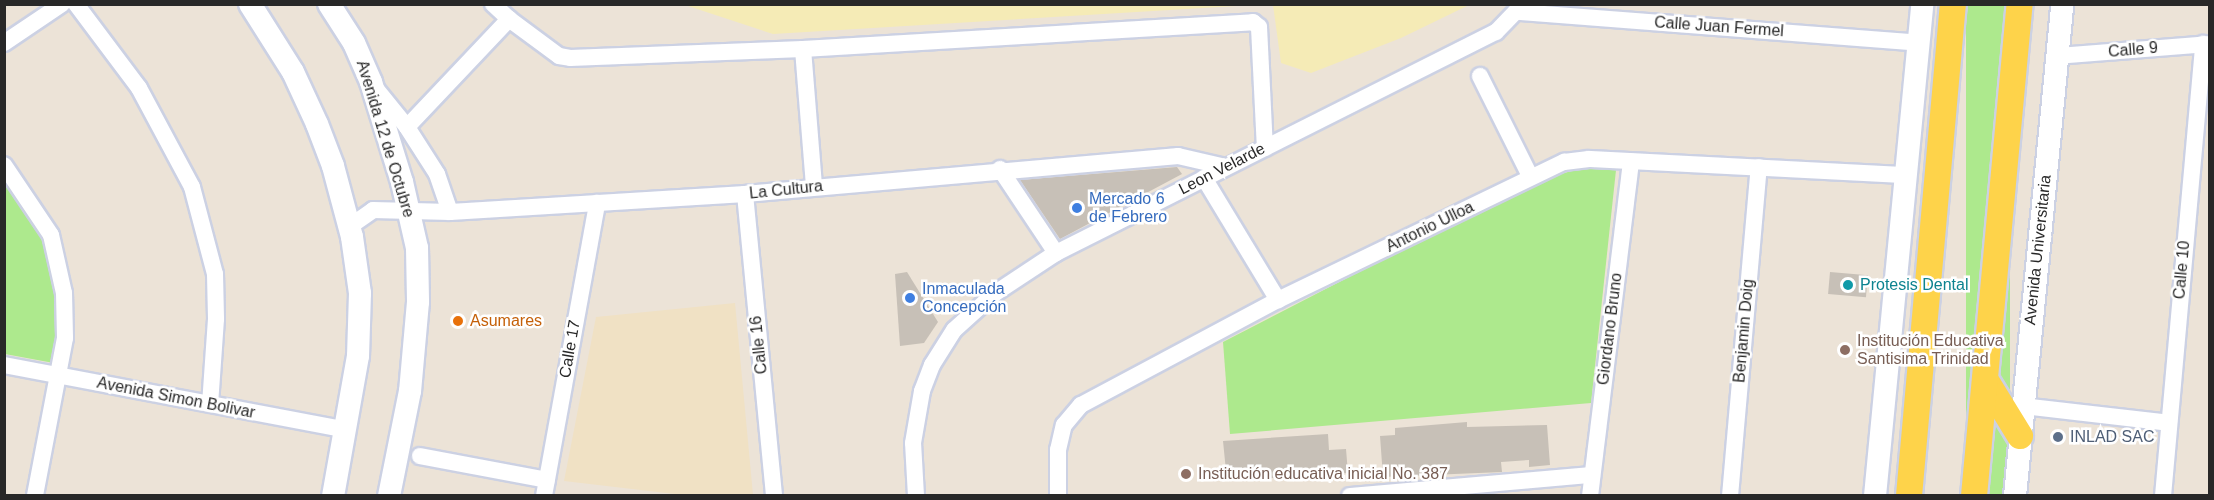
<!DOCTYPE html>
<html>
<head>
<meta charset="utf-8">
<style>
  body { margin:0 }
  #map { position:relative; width:2214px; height:500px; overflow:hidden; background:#ece3d7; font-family:Arial,sans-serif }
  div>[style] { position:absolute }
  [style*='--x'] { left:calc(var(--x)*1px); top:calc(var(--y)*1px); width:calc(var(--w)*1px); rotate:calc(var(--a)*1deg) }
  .education>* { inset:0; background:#f0e1c4 }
  .green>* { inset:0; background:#ade98d; transform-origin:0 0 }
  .sand>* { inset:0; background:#f5ebb6 }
  .building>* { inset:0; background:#c7c0b7; transform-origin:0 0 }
  .roads { filter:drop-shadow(2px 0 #ccd1e3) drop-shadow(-2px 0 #ccd1e3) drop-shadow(0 2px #ccd1e3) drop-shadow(0 -2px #ccd1e3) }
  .street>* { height:16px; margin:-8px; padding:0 8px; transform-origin:8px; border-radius:8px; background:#fff }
  .secondary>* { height:22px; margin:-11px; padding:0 11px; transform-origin:11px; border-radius:11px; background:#fff }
  .primary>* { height:26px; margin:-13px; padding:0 13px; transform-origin:13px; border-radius:13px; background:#fed34a }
  .dots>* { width:16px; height:16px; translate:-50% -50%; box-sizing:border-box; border:3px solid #fff; border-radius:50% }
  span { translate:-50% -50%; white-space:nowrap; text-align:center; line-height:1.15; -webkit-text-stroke:5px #fff; paint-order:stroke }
  .street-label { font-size:16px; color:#282828 }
  .shop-label { font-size:16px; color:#366cbe }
  .left { translate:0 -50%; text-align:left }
  .culture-label { font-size:16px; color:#0d838f }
  .food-label { font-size:16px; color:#c56008 }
  .education-label { font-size:16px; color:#785e54 }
  .service-label { font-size:16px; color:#4e5e75 }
  .frame { position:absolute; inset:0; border:6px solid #282828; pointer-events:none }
</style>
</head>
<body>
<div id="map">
  <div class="education">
    <i style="clip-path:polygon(735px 303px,753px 495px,683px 495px,564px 481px,596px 317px)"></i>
  </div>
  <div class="green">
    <i style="left:1966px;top:5px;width:44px;height:493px"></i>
    <i style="clip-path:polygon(1590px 166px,1616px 170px,1591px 403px,1230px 434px,1223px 342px,1535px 181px)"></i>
    <i style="clip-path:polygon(4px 171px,52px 247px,64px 306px,59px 364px,5px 354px)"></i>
  </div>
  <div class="sand">
    <i style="clip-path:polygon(685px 5px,1253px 5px,773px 34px)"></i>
    <i style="clip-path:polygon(1273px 5px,1273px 4px,1469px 5px,1401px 38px,1311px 73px,1281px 63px)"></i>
  </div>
  <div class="building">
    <i style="clip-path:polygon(1177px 167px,1182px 174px,1060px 239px,1020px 180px)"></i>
    <i style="clip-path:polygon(907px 272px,938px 322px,924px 343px,900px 346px,895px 274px)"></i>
    <i style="left:1830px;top:272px;width:38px;height:22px;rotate:5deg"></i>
    <i style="clip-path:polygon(1467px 422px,1467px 427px,1547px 425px,1550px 465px,1529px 467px,1529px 460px,1501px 462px,1502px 472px,1383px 477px,1380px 436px,1395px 435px,1395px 428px)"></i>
    <i style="clip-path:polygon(1328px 434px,1329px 450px,1346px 449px,1348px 473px,1227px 481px,1223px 441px)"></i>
  </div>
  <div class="roads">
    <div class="street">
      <i style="--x:76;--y:4;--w:105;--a:53.1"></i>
      <i style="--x:139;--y:88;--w:112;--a:61.8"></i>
      <i style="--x:192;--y:187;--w:90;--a:75.2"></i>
      <i style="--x:215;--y:274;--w:45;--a:88.7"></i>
      <i style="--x:216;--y:319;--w:85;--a:94"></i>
      <i style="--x:493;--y:4;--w:22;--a:43"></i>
      <i style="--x:1519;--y:12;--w:400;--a:4.4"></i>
      <i style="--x:4;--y:43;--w:70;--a:-33.9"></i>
      <i style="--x:803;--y:49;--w:138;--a:85.4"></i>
      <i style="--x:2057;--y:56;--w:153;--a:-4.5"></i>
      <i style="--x:1480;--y:76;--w:112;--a:63.4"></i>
      <i style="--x:377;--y:90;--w:48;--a:51"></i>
      <i style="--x:4;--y:165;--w:84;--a:56.1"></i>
      <i style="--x:51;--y:235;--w:59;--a:77.4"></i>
      <i style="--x:64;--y:293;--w:45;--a:88.7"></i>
      <i style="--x:65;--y:338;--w:161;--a:100.8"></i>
      <i style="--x:1000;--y:169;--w:101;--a:56.3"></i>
      <i style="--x:1204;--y:178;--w:143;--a:58.8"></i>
      <i style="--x:745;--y:194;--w:303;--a:84.5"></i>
      <i style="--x:450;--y:212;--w:40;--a:-108.9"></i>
      <i style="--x:437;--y:174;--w:56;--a:-122.6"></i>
      <i style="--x:407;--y:127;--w:149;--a:-46.6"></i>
      <i style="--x:509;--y:19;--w:62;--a:36.5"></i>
      <i style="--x:559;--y:56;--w:11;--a:10"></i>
      <i style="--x:570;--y:58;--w:233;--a:-2.2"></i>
      <i style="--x:803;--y:49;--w:451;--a:-3.4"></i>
      <i style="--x:1253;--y:22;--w:8;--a:40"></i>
      <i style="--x:1259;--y:27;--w:121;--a:87.2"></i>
      <i style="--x:349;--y:227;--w:29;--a:-35"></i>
      <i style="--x:373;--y:210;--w:77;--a:1.5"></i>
      <i style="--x:450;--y:212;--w:296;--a:-3.5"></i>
      <i style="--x:745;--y:194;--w:435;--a:-5"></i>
      <i style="--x:1178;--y:156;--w:49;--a:12.9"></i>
      <i style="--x:4;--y:365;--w:349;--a:10.7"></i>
      <i style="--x:2023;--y:406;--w:147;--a:6.6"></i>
      <i style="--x:420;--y:456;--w:129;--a:10.7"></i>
      <i style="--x:544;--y:496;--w:298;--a:-79.7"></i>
      <i style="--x:916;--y:496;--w:53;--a:-93.2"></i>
      <i style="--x:913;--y:443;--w:53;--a:-80.2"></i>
      <i style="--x:922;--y:391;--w:28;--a:-69"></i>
      <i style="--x:932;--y:365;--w:41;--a:-57.8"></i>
      <i style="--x:954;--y:330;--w:54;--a:-42"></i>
      <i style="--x:994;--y:294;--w:74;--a:-33.5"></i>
      <i style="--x:1056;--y:253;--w:492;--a:-26.7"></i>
      <i style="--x:1496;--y:32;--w:39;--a:-46"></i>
      <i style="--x:1058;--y:496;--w:46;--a:-90"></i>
      <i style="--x:1058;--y:450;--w:26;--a:-77"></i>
      <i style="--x:1064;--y:425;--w:26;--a:-50"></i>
      <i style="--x:1081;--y:405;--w:223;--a:-28.1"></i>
      <i style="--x:1278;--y:300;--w:318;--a:-25.8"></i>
      <i style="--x:1564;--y:162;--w:25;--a:-7"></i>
      <i style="--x:1589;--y:159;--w:316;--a:2.9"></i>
      <i style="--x:1350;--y:496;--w:243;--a:-5"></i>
      <i style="--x:1590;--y:496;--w:337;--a:-83"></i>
      <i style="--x:1730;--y:496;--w:330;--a:-85"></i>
      <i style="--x:2163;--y:496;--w:454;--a:-84.9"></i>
    </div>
    <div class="secondary">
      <i style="--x:250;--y:4;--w:80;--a:57.7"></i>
      <i style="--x:293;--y:72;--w:57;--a:65.2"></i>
      <i style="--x:317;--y:124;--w:45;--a:69.1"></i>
      <i style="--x:333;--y:166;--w:73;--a:75"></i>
      <i style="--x:352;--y:237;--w:57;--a:81.9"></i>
      <i style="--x:360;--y:293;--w:63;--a:91.8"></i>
      <i style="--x:358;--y:356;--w:142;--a:100.1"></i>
      <i style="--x:329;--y:4;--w:46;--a:57.3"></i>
      <i style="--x:354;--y:43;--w:43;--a:66.4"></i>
      <i style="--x:371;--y:82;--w:105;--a:72.8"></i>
      <i style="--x:402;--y:182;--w:68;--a:77.2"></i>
      <i style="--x:417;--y:248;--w:54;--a:88.9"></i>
      <i style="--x:418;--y:302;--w:89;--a:95.1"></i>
      <i style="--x:410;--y:391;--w:107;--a:101.3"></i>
      <i style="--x:1875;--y:496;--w:494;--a:-84.5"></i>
      <i style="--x:2015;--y:496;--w:494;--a:-84.5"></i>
    </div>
    <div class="primary">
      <i style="--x:1985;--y:379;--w:67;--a:58.4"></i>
      <i style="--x:1909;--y:496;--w:494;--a:-84.9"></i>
      <i style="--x:1974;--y:496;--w:494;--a:-84.7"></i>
    </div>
  </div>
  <div class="dots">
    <i style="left:1077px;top:208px;background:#3f7fe0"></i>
    <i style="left:1848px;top:285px;background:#0f9aa8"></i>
    <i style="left:910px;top:298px;background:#3f7fe0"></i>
    <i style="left:458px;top:321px;background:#e8710a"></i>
    <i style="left:1845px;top:350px;background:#8d6e63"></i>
    <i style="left:2058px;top:437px;background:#5c6f8a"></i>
    <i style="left:1186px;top:474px;background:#8d6e63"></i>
  </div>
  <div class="street-label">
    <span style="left:1719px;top:27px;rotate:4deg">Calle Juan Fermel</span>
    <span style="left:2133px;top:50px;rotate:-5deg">Calle 9</span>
    <span style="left:385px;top:139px;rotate:73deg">Avenida 12 de Octubre</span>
    <span style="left:1222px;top:169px;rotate:-27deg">Leon Velarde</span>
    <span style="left:786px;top:190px;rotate:-6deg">La Cultura</span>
    <span style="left:1430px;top:227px;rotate:-26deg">Antonio Ulloa</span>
    <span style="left:2038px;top:250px;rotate:-84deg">Avenida Universitaria</span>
    <span style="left:2182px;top:270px;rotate:-85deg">Calle 10</span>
    <span style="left:1610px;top:329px;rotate:-83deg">Giordano Bruno</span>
    <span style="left:1744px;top:331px;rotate:-85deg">Benjamin Doig</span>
    <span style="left:759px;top:345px;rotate:-96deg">Calle 16</span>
    <span style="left:570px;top:349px;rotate:-80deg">Calle 17</span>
    <span style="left:176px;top:398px;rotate:11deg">Avenida Simon Bolivar</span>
  </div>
  <div class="shop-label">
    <span class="left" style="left:1089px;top:208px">Mercado 6<br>de Febrero</span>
    <span class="left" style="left:922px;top:298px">Inmaculada<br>Concepción</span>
  </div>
  <div class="culture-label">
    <span class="left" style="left:1860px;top:285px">Protesis Dental</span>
  </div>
  <div class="food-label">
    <span class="left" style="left:470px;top:321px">Asumares</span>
  </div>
  <div class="education-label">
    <span class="left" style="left:1857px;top:350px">Institución Educativa<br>Santisima Trinidad</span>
    <span class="left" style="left:1198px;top:474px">Institución educativa inicial No. 387</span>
  </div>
  <div class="service-label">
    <span class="left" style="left:2070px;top:437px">INLAD SAC</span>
  </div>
  <div class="frame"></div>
</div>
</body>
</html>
